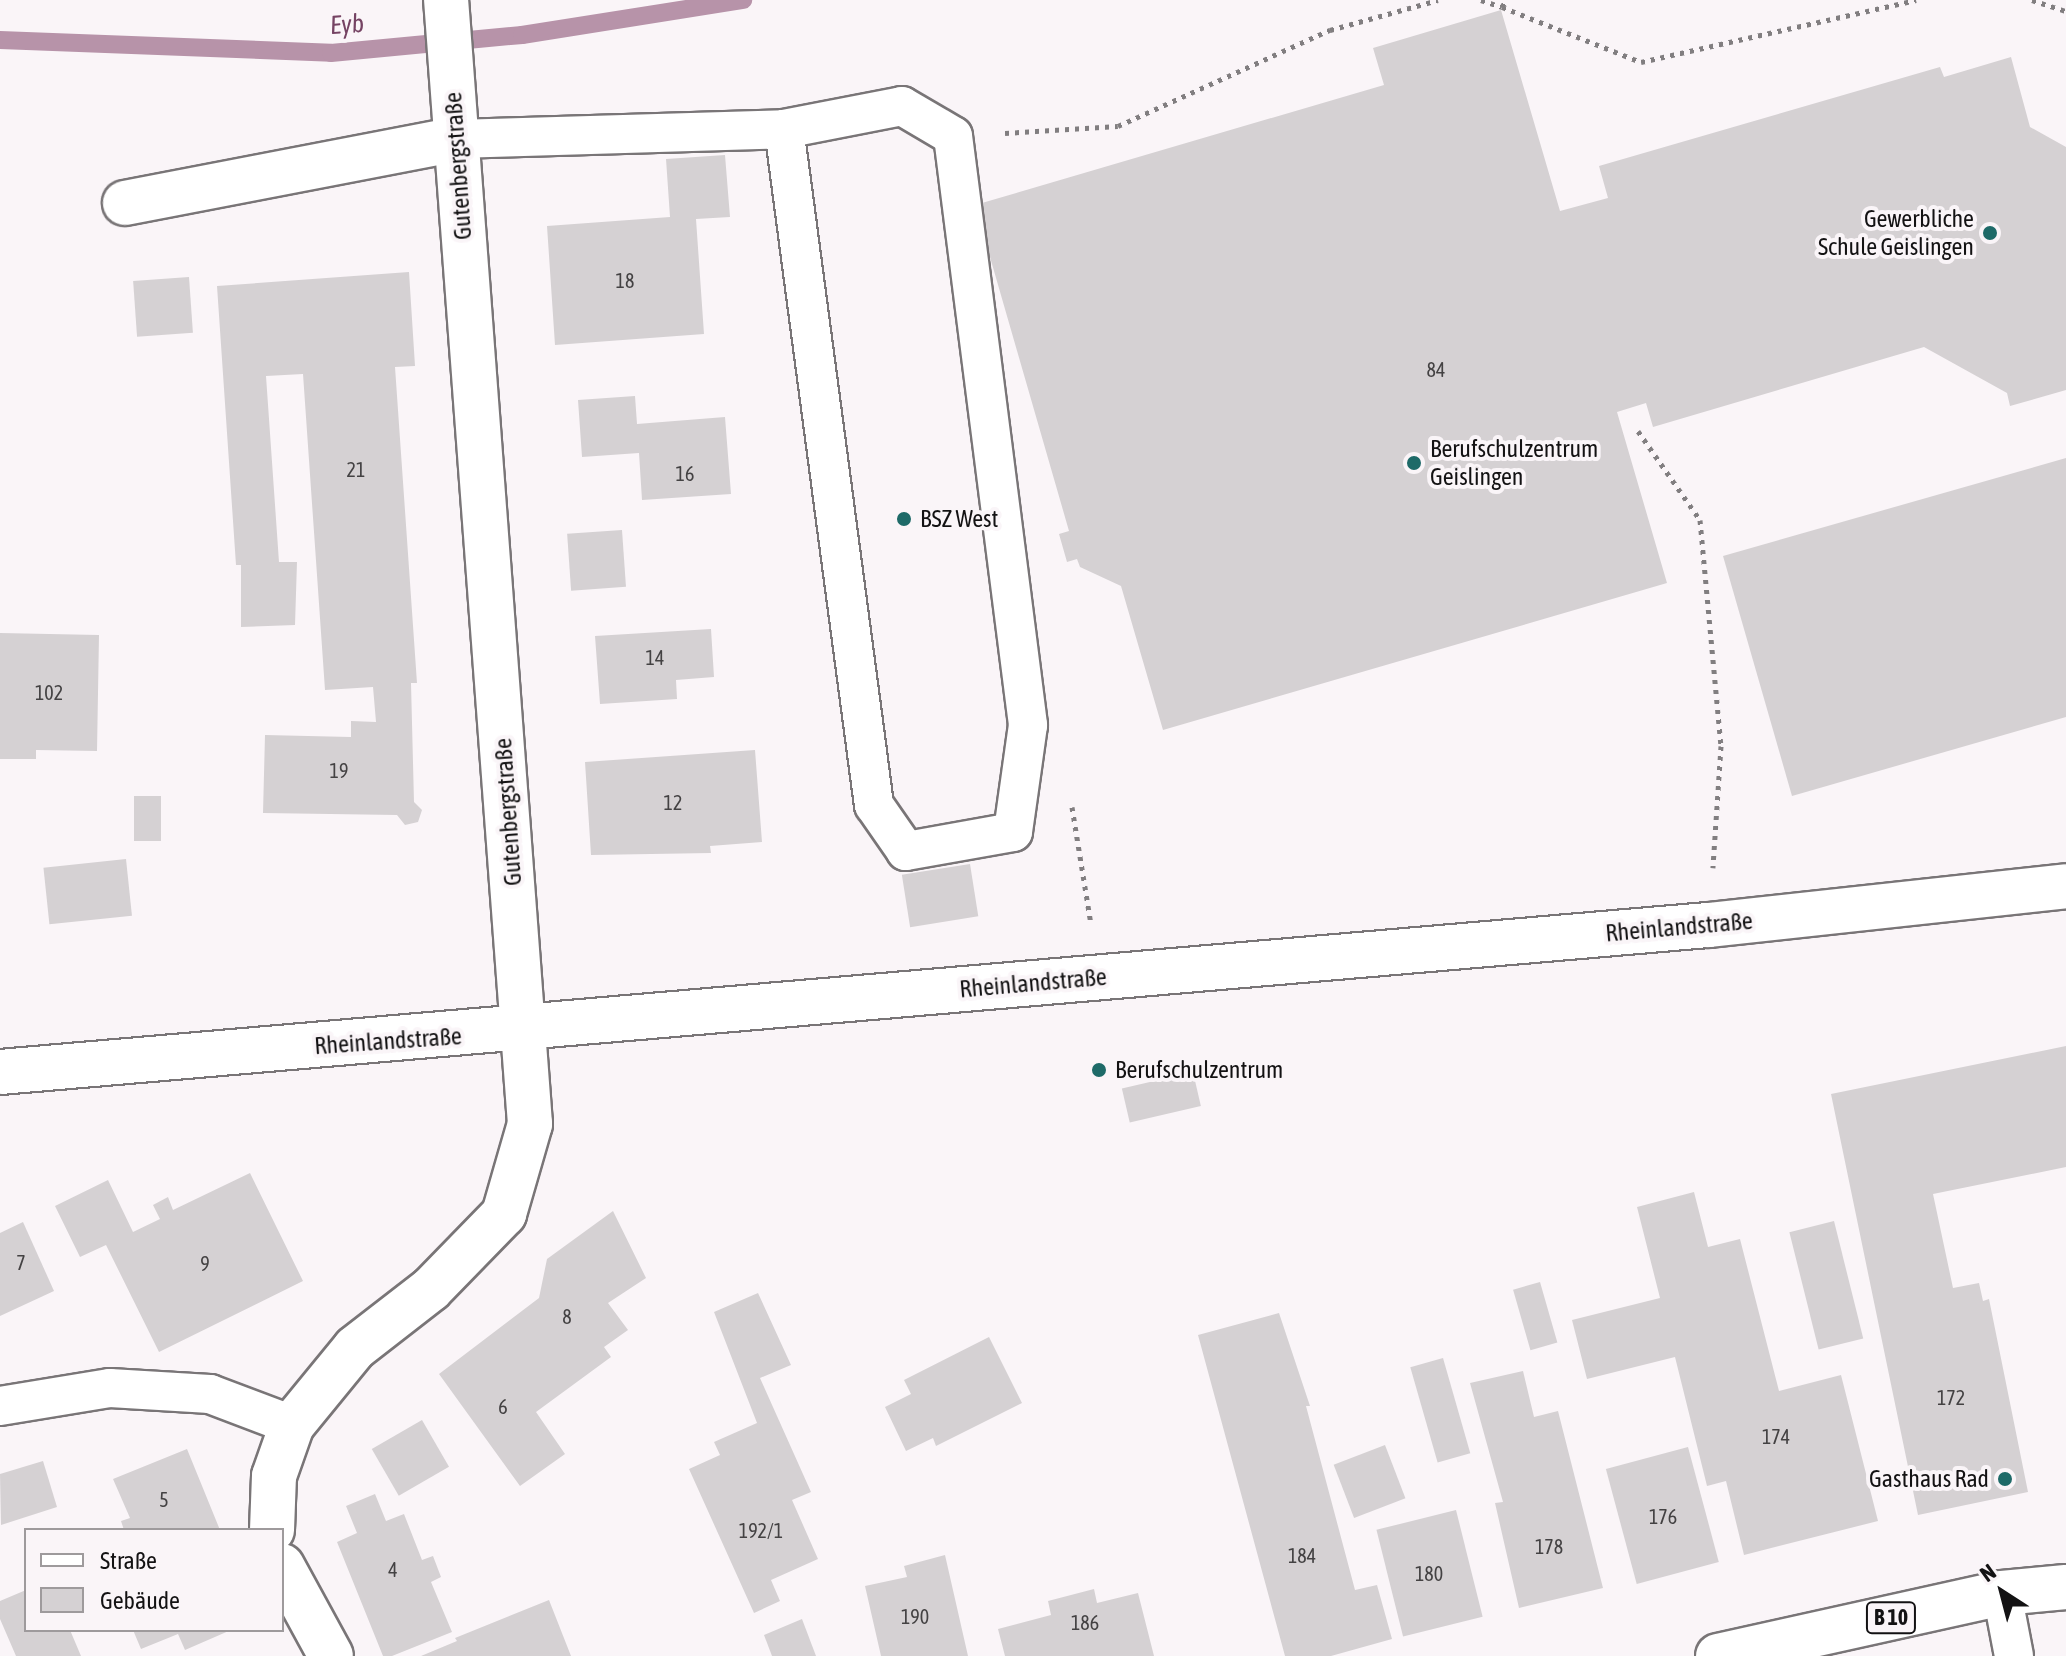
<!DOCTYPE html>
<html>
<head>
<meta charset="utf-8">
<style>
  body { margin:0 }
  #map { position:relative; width:2066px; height:1656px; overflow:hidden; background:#faf5f8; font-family:"Asap Condensed",sans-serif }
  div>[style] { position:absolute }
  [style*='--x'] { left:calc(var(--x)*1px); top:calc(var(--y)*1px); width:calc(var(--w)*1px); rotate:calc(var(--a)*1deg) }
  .stream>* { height:18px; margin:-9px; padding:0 9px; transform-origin:9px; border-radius:9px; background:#b793a9 }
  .building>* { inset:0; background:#d5d1d3; transform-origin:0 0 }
  .path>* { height:5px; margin-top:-2.5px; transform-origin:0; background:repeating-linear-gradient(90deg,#817e80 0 4px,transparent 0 10px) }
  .roads { filter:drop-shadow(2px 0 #797577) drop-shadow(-2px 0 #797577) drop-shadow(0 2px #797577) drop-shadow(0 -2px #797577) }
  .service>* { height:38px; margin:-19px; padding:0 19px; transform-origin:19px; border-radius:19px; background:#fff }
  .minor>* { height:44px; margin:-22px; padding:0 22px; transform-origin:22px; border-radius:22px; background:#fff }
  .secondary>* { height:44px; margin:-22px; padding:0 22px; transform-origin:22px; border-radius:22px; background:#fff }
  .primary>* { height:44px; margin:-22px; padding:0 22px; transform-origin:22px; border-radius:22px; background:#fff }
  .dots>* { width:22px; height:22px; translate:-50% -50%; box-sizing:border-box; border:4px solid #faf5f8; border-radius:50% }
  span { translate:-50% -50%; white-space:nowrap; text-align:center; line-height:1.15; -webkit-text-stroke:8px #faf5f8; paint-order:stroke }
  .number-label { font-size:20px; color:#444243 }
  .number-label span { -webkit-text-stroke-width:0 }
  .shield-label span { padding:2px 6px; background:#faf5f8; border:2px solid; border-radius:6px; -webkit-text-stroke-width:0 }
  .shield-label { font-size:22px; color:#131213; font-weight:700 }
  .street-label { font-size:24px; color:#131213 }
  .poi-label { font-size:24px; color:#131213 }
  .right { translate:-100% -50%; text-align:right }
  .left { translate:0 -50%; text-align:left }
  .water-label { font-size:26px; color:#754363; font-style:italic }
  .legend { position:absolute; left:24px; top:1528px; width:260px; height:104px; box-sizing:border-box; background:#faf5f8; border:2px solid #9e9a9c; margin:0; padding:10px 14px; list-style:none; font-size:24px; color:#131213 }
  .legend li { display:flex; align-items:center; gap:16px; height:40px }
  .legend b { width:40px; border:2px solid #9e9a9c }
  .north { position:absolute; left:1962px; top:1552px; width:80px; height:80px; -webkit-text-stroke:6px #faf5f8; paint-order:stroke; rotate:324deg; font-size:22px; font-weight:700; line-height:32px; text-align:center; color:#131213 }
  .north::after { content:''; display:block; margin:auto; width:28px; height:36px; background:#131213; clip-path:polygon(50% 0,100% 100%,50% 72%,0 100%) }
</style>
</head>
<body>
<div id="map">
  <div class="stream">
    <i style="--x:0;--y:40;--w:331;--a:2.2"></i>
    <i style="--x:331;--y:53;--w:192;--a:-5.4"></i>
    <i style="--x:522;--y:35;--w:224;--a:-9"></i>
  </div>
  <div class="building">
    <i style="clip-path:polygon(1501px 10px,1560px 211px,1608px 198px,1599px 166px,1940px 67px,1944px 77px,2011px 57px,2030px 127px,2066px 147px,2066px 390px,2010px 406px,2007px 393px,1924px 347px,1653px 427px,1646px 403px,1617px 412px,1667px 583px,1163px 730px,1121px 586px,1080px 567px,1077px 559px,1067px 562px,1059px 534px,1069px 531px,975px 205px,1384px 85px,1373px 48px)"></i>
    <i style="clip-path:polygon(725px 155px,730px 217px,696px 219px,704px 334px,555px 345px,547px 226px,670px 217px,666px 159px)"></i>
    <i style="clip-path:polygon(409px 272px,415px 366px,395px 367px,417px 683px,411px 683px,414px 802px,422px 810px,418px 822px,405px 825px,397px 815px,263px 813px,265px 735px,351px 737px,351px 721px,376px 722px,373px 687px,325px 690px,303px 374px,266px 376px,279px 562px,297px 562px,295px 625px,241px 627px,241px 565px,236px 565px,217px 286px)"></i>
    <i style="left:189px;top:277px;width:56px;height:56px;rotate:86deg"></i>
    <i style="clip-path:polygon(635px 396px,637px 424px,725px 417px,731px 494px,642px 500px,639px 453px,582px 457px,578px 400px)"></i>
    <i style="clip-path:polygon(2066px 458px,2066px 717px,1792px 796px,1723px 556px)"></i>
    <i style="left:622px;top:530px;width:57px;height:55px;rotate:86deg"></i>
    <i style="clip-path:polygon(711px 629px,714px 677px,676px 680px,677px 699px,600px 704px,595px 636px)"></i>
    <i style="clip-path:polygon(0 633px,99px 635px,97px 751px,36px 750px,36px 759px,0 759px)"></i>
    <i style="clip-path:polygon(755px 750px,762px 842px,710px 846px,711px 853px,591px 855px,585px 762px)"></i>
    <i style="left:161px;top:796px;width:45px;height:27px;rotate:90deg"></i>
    <i style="left:126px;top:859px;width:57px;height:83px;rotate:84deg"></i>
    <i style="left:970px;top:864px;width:53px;height:69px;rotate:81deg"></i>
    <i style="clip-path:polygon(2066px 1046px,2066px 1167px,1933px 1194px,1953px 1288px,1979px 1283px,1983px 1301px,1989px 1299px,2028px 1492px,1918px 1515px,1831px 1094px)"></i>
    <i style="left:1193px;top:1072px;width:35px;height:73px;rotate:77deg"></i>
    <i style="clip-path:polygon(250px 1173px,303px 1281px,159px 1352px,106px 1245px,80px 1257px,55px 1206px,108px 1180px,133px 1232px,160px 1219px,153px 1205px,168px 1197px,173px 1210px)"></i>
    <i style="clip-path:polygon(1694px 1192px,1708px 1247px,1740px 1239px,1779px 1391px,1841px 1375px,1878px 1521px,1744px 1555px,1726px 1481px,1707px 1486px,1675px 1357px,1587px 1379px,1572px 1320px,1660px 1298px,1637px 1207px)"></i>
    <i style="clip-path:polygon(613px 1211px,646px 1278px,608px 1303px,628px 1330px,604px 1347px,611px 1357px,536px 1412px,565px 1454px,520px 1486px,439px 1374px,539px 1298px,547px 1259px)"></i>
    <i style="left:1834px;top:1221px;width:121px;height:46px;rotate:76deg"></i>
    <i style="clip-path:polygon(23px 1222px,54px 1291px,0 1316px,0 1233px)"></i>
    <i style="left:1540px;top:1282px;width:63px;height:28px;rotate:74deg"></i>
    <i style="clip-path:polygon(758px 1293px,791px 1365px,760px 1378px,811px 1492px,792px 1500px,818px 1559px,771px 1580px,780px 1601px,754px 1613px,689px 1469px,720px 1455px,714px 1442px,757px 1423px,714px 1312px)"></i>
    <i style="clip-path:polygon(1279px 1313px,1310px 1406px,1306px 1406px,1355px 1590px,1377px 1585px,1392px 1639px,1331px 1656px,1285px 1656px,1198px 1335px)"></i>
    <i style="clip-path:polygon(989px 1337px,1022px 1403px,936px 1446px,933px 1438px,906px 1451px,885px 1407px,911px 1394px,904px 1380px)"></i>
    <i style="left:1443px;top:1358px;width:99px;height:34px;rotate:74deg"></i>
    <i style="clip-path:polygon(1523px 1371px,1534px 1417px,1558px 1411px,1603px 1588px,1519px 1608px,1495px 1503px,1503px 1502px,1470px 1383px)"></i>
    <i style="left:422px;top:1420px;width:54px;height:58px;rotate:60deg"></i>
    <i style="left:1385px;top:1445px;width:57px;height:55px;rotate:69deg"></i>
    <i style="left:1688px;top:1447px;width:119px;height:85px;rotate:75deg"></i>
    <i style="clip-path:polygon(187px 1449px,220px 1530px,124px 1530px,121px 1521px,130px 1518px,113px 1479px)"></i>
    <i style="clip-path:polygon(43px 1461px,57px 1507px,1px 1525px,0 1474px)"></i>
    <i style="clip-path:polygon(375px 1494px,386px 1521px,404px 1514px,422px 1560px,433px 1556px,441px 1577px,431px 1582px,452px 1632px,392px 1656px,383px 1656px,337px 1542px,357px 1533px,346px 1506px)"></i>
    <i style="left:1456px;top:1510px;width:110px;height:82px;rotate:76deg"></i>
    <i style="clip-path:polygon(945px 1555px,968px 1656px,881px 1656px,865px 1586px,907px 1577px,904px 1566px)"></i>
    <i style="clip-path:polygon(1094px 1589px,1097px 1603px,1138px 1593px,1154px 1656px,1005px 1656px,998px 1629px,1051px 1615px,1048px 1601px)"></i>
    <i style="clip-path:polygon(26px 1590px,26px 1630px,70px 1630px,81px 1656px,16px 1656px,0 1619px,0 1601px)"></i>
    <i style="clip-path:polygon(549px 1600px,571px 1656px,421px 1656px,457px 1641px,455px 1638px)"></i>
    <i style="clip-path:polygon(802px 1619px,816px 1656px,772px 1656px,764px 1635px)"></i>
    <i style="clip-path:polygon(133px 1630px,231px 1630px,185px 1650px,178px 1634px,141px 1649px)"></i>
  </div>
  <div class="path">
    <i style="--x:1481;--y:0;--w:22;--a:18"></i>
    <i style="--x:1502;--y:7;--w:8;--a:-60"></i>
    <i style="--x:2032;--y:0;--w:36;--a:18"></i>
    <i style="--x:1502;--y:7;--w:149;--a:21.6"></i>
    <i style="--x:1641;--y:62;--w:282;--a:-12.7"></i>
    <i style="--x:1005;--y:133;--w:113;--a:-3.5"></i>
    <i style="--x:1118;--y:126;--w:233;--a:-24.4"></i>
    <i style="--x:1330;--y:30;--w:112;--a:-15.5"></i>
    <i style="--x:1638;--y:431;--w:108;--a:55.1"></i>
    <i style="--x:1700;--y:520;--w:227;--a:84.7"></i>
    <i style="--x:1721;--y:746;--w:122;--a:93.8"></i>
    <i style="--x:1072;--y:807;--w:119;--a:80.8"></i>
  </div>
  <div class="roads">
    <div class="service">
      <i style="--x:456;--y:139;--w:328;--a:-1.7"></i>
      <i style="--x:784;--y:129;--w:120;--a:-11"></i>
      <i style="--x:902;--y:106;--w:59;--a:30.5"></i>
      <i style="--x:953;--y:136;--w:594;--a:82.74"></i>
      <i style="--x:1028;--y:725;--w:108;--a:98"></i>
      <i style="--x:1013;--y:832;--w:109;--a:169.9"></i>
      <i style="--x:906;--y:851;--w:56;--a:-124.8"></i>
      <i style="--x:874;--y:805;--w:682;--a:-97.58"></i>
      <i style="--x:0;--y:1406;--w:111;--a:-9.3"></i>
      <i style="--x:110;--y:1388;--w:100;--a:3.4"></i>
      <i style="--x:210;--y:1394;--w:88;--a:20.7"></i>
      <i style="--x:2002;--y:1593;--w:64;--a:79.2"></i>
    </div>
    <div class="minor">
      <i style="--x:125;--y:203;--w:337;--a:-10.9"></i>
      <i style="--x:272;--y:1530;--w:54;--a:-87.9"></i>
      <i style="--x:274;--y:1476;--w:54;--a:-70.6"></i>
      <i style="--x:292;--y:1425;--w:99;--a:-50.7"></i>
      <i style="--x:355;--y:1348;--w:96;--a:-37.8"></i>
      <i style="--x:431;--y:1289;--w:105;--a:-45.8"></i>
      <i style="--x:504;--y:1214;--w:94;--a:-73.9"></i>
      <i style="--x:530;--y:1124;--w:1127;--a:-94.27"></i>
      <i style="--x:282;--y:1566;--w:102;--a:61.4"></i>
    </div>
    <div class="secondary">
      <i style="--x:0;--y:1072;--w:1715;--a:-4.92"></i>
      <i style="--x:1709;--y:925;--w:359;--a:-6.2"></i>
    </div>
    <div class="primary">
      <i style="--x:1718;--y:1656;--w:291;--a:-12.5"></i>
      <i style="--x:2002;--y:1593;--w:64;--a:-5.4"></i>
    </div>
  </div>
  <div class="dots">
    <i style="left:1990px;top:233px;background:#1e6a68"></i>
    <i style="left:1414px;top:463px;background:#1e6a68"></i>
    <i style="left:904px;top:519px;background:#1e6a68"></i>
    <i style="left:1099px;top:1070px;background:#1e6a68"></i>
    <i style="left:2005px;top:1479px;background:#1e6a68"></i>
  </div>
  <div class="number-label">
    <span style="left:625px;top:280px">18</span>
    <span style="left:1436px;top:369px">84</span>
    <span style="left:356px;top:469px">21</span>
    <span style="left:685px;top:473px">16</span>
    <span style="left:655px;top:657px">14</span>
    <span style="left:49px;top:692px">102</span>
    <span style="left:339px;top:770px">19</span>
    <span style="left:673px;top:802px">12</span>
    <span style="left:21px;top:1262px">7</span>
    <span style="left:205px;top:1263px">9</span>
    <span style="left:567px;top:1316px">8</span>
    <span style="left:1951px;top:1397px">172</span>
    <span style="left:503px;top:1406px">6</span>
    <span style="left:1776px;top:1436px">174</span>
    <span style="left:164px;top:1499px">5</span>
    <span style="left:1663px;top:1516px">176</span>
    <span style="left:761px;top:1530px">192/1</span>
    <span style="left:1549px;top:1546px">178</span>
    <span style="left:1302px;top:1555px">184</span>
    <span style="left:393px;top:1569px">4</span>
    <span style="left:1429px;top:1573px">180</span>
    <span style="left:915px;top:1616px">190</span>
    <span style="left:1085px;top:1622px">186</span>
  </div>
  <div class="shield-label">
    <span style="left:1891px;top:1618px">B 10</span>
  </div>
  <div class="street-label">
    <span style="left:458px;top:166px;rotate:-94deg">Gutenbergstraße</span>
    <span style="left:508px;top:812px;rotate:-94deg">Gutenbergstraße</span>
    <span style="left:1679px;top:927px;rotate:-5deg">Rheinlandstraße</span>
    <span style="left:1033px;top:983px;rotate:-5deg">Rheinlandstraße</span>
    <span style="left:388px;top:1041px;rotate:-4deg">Rheinlandstraße</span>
  </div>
  <div class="poi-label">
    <span class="right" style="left:1974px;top:233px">Gewerbliche<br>Schule Geislingen</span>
    <span class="left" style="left:1430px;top:463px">Berufschulzentrum<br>Geislingen</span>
    <span class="left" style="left:920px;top:519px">BSZ West</span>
    <span class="left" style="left:1115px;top:1070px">Berufschulzentrum</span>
    <span class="right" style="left:1989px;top:1479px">Gasthaus Rad</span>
  </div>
  <div class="water-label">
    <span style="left:347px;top:25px;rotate:-4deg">Eyb</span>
  </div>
  <ul class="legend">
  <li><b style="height:10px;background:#fff"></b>Straße</li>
  <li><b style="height:22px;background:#d5d1d3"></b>Gebäude</li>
  </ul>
  <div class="north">N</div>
</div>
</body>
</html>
